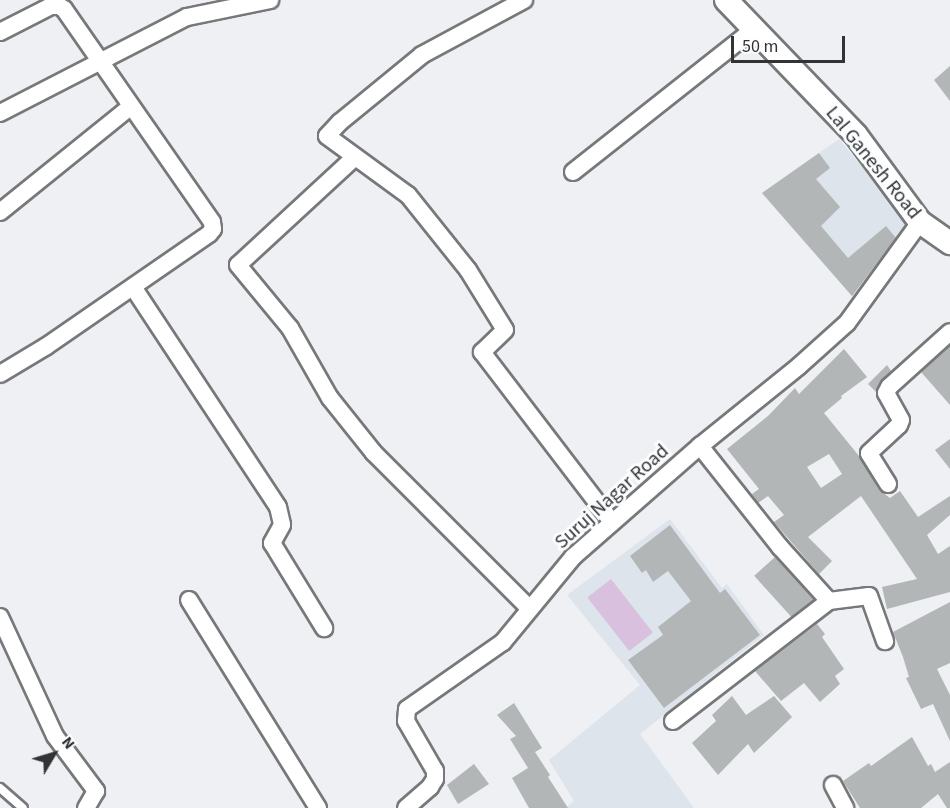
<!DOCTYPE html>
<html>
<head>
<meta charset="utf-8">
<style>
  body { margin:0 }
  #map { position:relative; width:950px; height:808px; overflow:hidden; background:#eef0f3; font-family:"Source Sans 3",sans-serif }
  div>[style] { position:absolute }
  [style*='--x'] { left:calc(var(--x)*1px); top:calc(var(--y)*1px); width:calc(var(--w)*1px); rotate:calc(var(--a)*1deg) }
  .built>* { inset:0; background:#dee4ec }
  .green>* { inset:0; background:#d9c0df; transform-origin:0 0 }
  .building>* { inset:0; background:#b2b6b7; transform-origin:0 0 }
  .roads { filter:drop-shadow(2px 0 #76787a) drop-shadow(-2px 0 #76787a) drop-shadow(0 2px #76787a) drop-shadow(0 -2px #76787a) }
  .lane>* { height:8px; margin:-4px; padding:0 4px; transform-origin:4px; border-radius:4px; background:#fff }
  .street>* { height:16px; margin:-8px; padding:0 8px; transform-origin:8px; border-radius:8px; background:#fff }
  .secondary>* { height:22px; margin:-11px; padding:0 11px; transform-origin:11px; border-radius:11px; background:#fff }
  span { translate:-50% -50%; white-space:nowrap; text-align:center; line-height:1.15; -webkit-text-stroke:6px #fcfdff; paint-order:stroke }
  .street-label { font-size:20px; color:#323334 }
  .north { position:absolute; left:24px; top:724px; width:60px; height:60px; -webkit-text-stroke:4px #fcfdff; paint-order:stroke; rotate:52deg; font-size:16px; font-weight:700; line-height:24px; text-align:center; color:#323334 }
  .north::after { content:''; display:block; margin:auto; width:21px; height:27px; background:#323334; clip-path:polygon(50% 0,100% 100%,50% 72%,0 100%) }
  .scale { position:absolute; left:731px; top:36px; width:114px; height:27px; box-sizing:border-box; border:3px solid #323334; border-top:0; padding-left:8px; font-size:18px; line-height:21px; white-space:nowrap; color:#323334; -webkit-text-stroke:4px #fcfdff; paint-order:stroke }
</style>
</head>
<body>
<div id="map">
  <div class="built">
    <i style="clip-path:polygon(839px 139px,912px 227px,856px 301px,762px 193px)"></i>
    <i style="clip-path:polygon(670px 519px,722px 588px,727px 584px,764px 635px,640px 734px,694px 808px,566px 808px,574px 801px,549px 760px,640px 685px,567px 595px)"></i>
  </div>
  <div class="green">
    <i style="left:611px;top:579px;width:68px;height:30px;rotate:52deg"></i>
  </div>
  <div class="building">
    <i style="clip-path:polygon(950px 66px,950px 101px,934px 80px)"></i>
    <i style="clip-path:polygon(819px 153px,830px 168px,816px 179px,840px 207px,821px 226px,848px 258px,886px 226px,896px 238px,852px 296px,762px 193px)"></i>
    <i style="clip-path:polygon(950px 346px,950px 405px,921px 372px)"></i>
    <i style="clip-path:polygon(evenodd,844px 349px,867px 377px,841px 396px,842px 398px,824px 413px,859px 456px,879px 490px,890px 498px,900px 491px,918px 517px,950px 496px,950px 515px,927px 535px,938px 554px,950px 546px,950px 592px,887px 609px,882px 587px,917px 579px,861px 496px,808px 537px,832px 561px,819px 574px,774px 522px,784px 515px,768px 496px,758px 503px,752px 494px,759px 489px,727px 449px,768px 416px,795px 388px,799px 394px,844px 349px,829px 454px,842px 474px,821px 488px,807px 467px,829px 454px)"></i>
    <i style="clip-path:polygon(887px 365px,891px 371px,880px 382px,876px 392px,868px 384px)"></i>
    <i style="clip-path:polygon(950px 439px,950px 469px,935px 450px)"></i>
    <i style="clip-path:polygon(670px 525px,720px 593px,725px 589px,760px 635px,664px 708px,628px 660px,663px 635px,658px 627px,691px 601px,668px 571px,653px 582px,646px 570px,642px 573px,630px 556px)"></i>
    <i style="left:775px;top:557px;width:58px;height:28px;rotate:48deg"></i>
    <i style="clip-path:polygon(950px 602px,950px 663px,937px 669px,950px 695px,950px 741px,933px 704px,921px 709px,906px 678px,909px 677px,903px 657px,893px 632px)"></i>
    <i style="clip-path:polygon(817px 624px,825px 634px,822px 637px,844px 669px,835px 676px,840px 684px,820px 702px,804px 683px,781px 701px,755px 671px)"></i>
    <i style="clip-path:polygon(732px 696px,746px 715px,774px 696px,792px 717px,754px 753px,748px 744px,718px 775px,692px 743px,716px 721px,712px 715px)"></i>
    <i style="clip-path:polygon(514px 703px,542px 748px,535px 752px,550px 775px,548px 777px,568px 808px,529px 808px,512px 778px,528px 768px,510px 739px,516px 736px,497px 715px)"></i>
    <i style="clip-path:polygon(912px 737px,928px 766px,931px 764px,935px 772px,950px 762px,950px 808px,947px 808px,938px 794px,921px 808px,860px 808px,843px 781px,869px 763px,871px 766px)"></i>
    <i style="clip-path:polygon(474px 764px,489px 784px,458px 804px,447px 785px)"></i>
  </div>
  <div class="roads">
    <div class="lane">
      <i style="--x:0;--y:788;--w:30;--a:41"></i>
    </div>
    <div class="street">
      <i style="--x:524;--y:0;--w:116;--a:151.7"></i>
      <i style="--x:422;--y:55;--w:106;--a:140.7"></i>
      <i style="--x:340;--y:122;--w:19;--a:133"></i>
      <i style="--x:327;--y:136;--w:100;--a:36.1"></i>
      <i style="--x:408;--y:195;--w:96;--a:51.3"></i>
      <i style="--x:468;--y:270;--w:70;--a:58.3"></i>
      <i style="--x:505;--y:330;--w:32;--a:136"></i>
      <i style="--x:482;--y:352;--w:214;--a:52.6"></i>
      <i style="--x:0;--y:32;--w:57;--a:-27"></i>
      <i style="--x:51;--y:6;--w:8;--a:0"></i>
      <i style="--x:59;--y:6;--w:6;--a:31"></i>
      <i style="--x:64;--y:9;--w:259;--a:55.2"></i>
      <i style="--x:212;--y:222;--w:7;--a:82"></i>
      <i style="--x:213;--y:229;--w:6;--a:129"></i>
      <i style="--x:209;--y:234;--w:199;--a:145.4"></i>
      <i style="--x:45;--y:347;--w:52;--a:149"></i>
      <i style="--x:0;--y:113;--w:210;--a:-27.2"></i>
      <i style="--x:187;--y:17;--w:85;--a:-11.6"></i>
      <i style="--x:355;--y:157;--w:159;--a:137.3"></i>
      <i style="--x:238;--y:265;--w:82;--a:50.5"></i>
      <i style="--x:290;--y:328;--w:81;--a:60.3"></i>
      <i style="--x:330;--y:398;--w:70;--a:51.3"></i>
      <i style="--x:374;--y:453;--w:219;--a:45"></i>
      <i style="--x:573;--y:172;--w:231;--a:-38.3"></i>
      <i style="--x:0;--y:212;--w:167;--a:-38.9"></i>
      <i style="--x:133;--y:287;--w:263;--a:56.6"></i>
      <i style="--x:278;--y:507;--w:18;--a:77"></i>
      <i style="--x:282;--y:525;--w:21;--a:119"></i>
      <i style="--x:272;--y:543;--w:100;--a:58.5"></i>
      <i style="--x:888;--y:484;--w:36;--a:-122"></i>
      <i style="--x:869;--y:453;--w:41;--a:-43"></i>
      <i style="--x:899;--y:425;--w:5;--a:-68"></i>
      <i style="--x:901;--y:420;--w:31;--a:-119"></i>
      <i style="--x:886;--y:393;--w:7;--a:-63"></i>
      <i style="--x:889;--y:387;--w:82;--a:-42"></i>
      <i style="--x:189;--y:600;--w:245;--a:58.2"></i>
      <i style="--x:829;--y:601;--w:40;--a:-7.1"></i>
      <i style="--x:869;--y:596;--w:48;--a:70.4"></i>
      <i style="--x:0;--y:617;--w:131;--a:65.2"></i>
      <i style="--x:55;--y:736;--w:69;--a:53.3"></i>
      <i style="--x:96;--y:791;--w:20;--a:120"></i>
      <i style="--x:673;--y:721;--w:197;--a:-37.6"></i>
      <i style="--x:829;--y:601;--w:73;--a:-132.2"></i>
      <i style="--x:780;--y:547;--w:129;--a:-128.4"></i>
      <i style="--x:833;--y:785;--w:26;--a:62"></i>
      <i style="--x:406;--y:808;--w:32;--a:-41"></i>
      <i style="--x:430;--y:787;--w:9;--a:-58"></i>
      <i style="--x:435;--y:779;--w:8;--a:-90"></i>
      <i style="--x:435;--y:771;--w:58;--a:-120.1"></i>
      <i style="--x:406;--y:721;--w:12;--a:-85"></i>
      <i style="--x:407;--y:709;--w:117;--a:-34.9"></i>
      <i style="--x:503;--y:642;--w:110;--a:-50.5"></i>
      <i style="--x:573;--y:557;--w:169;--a:-41.2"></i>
      <i style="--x:700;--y:446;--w:127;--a:-38.9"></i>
      <i style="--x:799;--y:366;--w:64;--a:-41.9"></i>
      <i style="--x:847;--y:323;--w:125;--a:-54.1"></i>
    </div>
    <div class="secondary">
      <i style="--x:726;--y:0;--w:187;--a:46.1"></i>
      <i style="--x:856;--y:135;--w:108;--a:53.7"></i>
      <i style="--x:920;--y:222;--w:37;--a:35"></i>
    </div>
  </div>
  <div class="street-label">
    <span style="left:873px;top:163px;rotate:51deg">Lal Ganesh Road</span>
    <span style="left:612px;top:497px;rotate:-42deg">Suruj Nagar Road</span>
  </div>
  <div class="north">N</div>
  <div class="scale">50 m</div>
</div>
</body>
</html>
